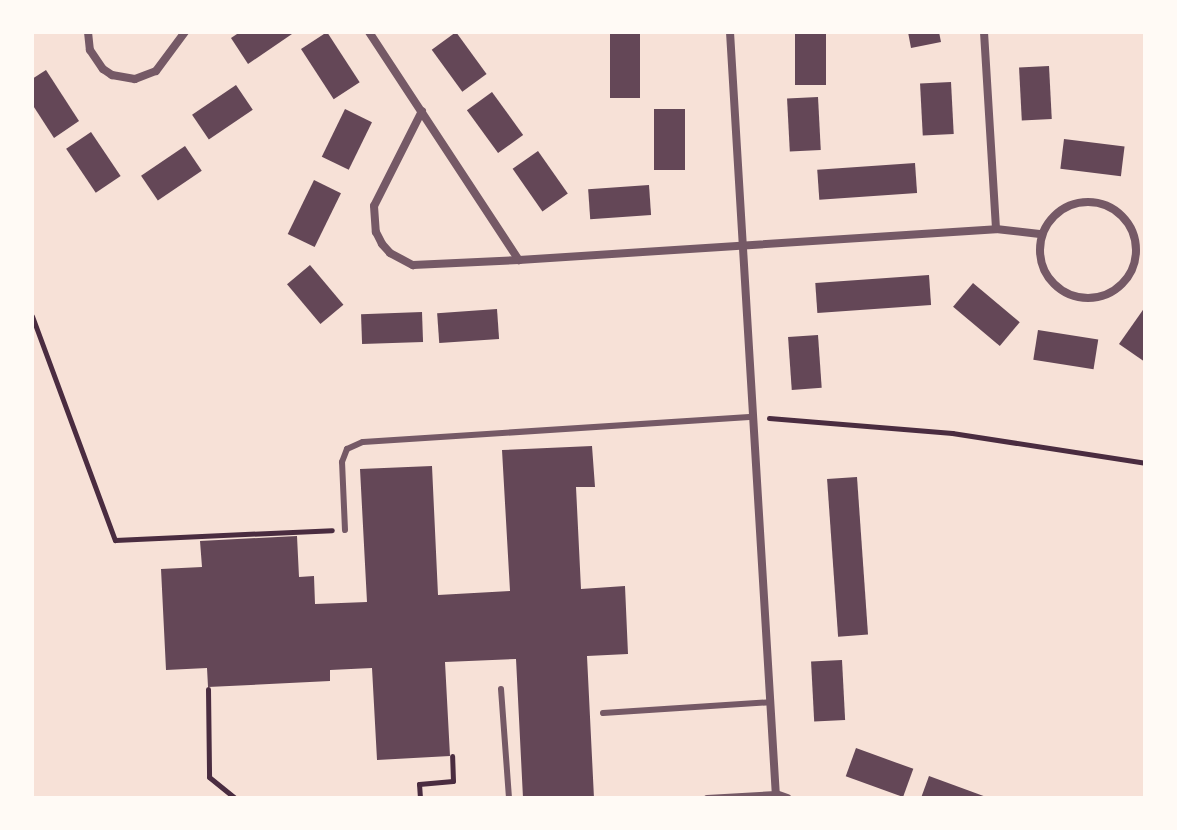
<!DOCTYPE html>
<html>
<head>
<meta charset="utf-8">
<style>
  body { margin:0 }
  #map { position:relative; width:1177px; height:830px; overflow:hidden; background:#f7e1d7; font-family:Montserrat,sans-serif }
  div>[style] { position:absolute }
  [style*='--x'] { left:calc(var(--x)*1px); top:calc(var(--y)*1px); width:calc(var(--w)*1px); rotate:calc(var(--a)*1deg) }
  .building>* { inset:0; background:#644757; transform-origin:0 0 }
  .path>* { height:5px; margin:-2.5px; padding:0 2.5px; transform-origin:2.5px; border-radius:2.5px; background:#4a2c40 }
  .service>* { height:6px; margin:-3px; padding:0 3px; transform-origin:3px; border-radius:3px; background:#755966 }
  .minor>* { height:8px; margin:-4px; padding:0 4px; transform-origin:4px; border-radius:4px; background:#755966 }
  .minor>.ring { margin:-4px; padding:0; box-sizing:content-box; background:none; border:8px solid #755966; border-radius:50% }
  span { translate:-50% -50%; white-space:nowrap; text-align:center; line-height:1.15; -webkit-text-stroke:7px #fffaf5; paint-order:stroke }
  .frame { position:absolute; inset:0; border:34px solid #fffaf5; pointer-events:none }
</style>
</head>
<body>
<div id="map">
  <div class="building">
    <i style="clip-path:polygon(240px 32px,291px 32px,292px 34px,248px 64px,231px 38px)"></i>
    <i style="left:327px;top:32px;width:60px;height:31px;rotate:57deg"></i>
    <i style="left:456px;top:32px;width:52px;height:30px;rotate:54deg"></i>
    <i style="left:610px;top:32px;width:30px;height:66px"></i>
    <i style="left:795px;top:32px;width:31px;height:53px"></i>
    <i style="clip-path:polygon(908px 32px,939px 32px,941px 42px,911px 48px)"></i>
    <i style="left:1049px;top:66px;width:53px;height:30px;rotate:87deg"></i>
    <i style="clip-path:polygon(46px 70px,79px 121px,54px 138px,32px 104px,32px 79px)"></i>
    <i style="left:951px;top:82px;width:52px;height:31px;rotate:87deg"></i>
    <i style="left:236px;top:85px;width:30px;height:53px;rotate:56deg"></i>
    <i style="left:492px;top:92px;width:53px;height:31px;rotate:54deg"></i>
    <i style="left:818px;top:97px;width:53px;height:31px;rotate:87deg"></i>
    <i style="left:345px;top:109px;width:30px;height:53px;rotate:26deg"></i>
    <i style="left:654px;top:109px;width:31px;height:61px"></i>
    <i style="left:91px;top:132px;width:53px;height:30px;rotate:56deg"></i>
    <i style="left:1064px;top:139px;width:61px;height:30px;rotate:7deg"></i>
    <i style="left:185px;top:146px;width:30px;height:53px;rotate:56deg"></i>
    <i style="left:538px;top:151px;width:52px;height:31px;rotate:55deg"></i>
    <i style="left:915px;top:163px;width:30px;height:98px;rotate:86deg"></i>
    <i style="left:314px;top:180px;width:30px;height:60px;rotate:26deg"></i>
    <i style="left:649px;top:185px;width:30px;height:61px;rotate:86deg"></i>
    <i style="left:310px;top:265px;width:52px;height:30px;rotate:50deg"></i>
    <i style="left:929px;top:275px;width:30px;height:114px;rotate:86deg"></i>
    <i style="left:973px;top:283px;width:61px;height:31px;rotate:40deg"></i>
    <i style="clip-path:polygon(1145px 307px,1145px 362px,1119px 344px)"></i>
    <i style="left:497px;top:309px;width:30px;height:60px;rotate:86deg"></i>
    <i style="left:422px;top:312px;width:30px;height:61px;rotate:88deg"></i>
    <i style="left:1038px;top:330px;width:61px;height:30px;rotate:9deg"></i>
    <i style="left:818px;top:335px;width:53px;height:30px;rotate:86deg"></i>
    <i style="clip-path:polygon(592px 446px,595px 487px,576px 487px,581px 589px,625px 586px,628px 654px,587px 656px,594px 798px,523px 798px,516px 659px,445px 662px,450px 756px,377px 760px,372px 668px,330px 670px,330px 681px,208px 687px,207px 668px,166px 670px,161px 569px,202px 567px,200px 541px,297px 536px,299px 577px,314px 576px,315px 604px,367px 602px,360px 469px,432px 466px,438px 595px,510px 591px,502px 450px)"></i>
    <i style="left:857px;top:477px;width:158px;height:30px;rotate:86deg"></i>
    <i style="left:842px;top:660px;width:60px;height:31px;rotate:87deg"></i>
    <i style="left:856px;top:748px;width:61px;height:30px;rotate:20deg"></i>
    <i style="clip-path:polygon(929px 776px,989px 798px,921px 798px)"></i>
  </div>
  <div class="path">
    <i style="--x:32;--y:316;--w:239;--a:69.7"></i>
    <i style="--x:115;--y:540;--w:217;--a:-2.6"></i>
    <i style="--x:769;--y:418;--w:184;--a:4.7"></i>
    <i style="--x:952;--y:433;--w:195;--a:8.8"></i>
    <i style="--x:208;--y:689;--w:88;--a:89.3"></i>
    <i style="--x:209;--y:777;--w:33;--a:39"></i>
    <i style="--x:420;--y:798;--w:14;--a:-94"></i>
    <i style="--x:419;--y:784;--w:34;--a:-5"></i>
    <i style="--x:453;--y:781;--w:25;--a:-92"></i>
  </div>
  <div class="service">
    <i style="--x:345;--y:530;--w:68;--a:-92.5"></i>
    <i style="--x:342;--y:462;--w:14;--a:-69"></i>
    <i style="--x:347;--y:449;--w:17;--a:-24"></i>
    <i style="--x:363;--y:442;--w:391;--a:-3.7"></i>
    <i style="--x:501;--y:689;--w:109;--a:85.8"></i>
    <i style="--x:603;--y:713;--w:168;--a:-3.7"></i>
    <i style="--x:707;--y:798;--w:69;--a:-3.3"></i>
  </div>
  <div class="minor">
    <i style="--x:88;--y:32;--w:18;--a:84"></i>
    <i style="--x:90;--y:50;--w:23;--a:56"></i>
    <i style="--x:103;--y:69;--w:11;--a:34"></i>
    <i style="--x:112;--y:75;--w:23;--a:10"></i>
    <i style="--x:135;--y:79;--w:22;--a:-21"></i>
    <i style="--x:156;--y:71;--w:49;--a:-53.4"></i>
    <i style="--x:369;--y:32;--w:273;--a:56.7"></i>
    <i style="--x:519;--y:260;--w:478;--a:-3.7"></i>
    <i style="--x:996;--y:229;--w:44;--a:6.5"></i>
    <i style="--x:730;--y:32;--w:767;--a:86.56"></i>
    <i style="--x:984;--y:32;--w:197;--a:86.5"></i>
    <i style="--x:422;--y:111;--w:106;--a:116.8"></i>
    <i style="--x:374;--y:206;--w:26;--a:86"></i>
    <i style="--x:376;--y:232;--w:13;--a:63"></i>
    <i style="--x:382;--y:244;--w:12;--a:48"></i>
    <i style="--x:390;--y:253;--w:26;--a:28"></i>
    <i style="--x:413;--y:265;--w:106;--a:-2.7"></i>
    <i class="ring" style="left:1040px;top:202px;width:88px;height:88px"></i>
    <i style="--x:776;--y:794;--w:12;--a:20"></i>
  </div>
  <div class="frame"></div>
</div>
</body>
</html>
